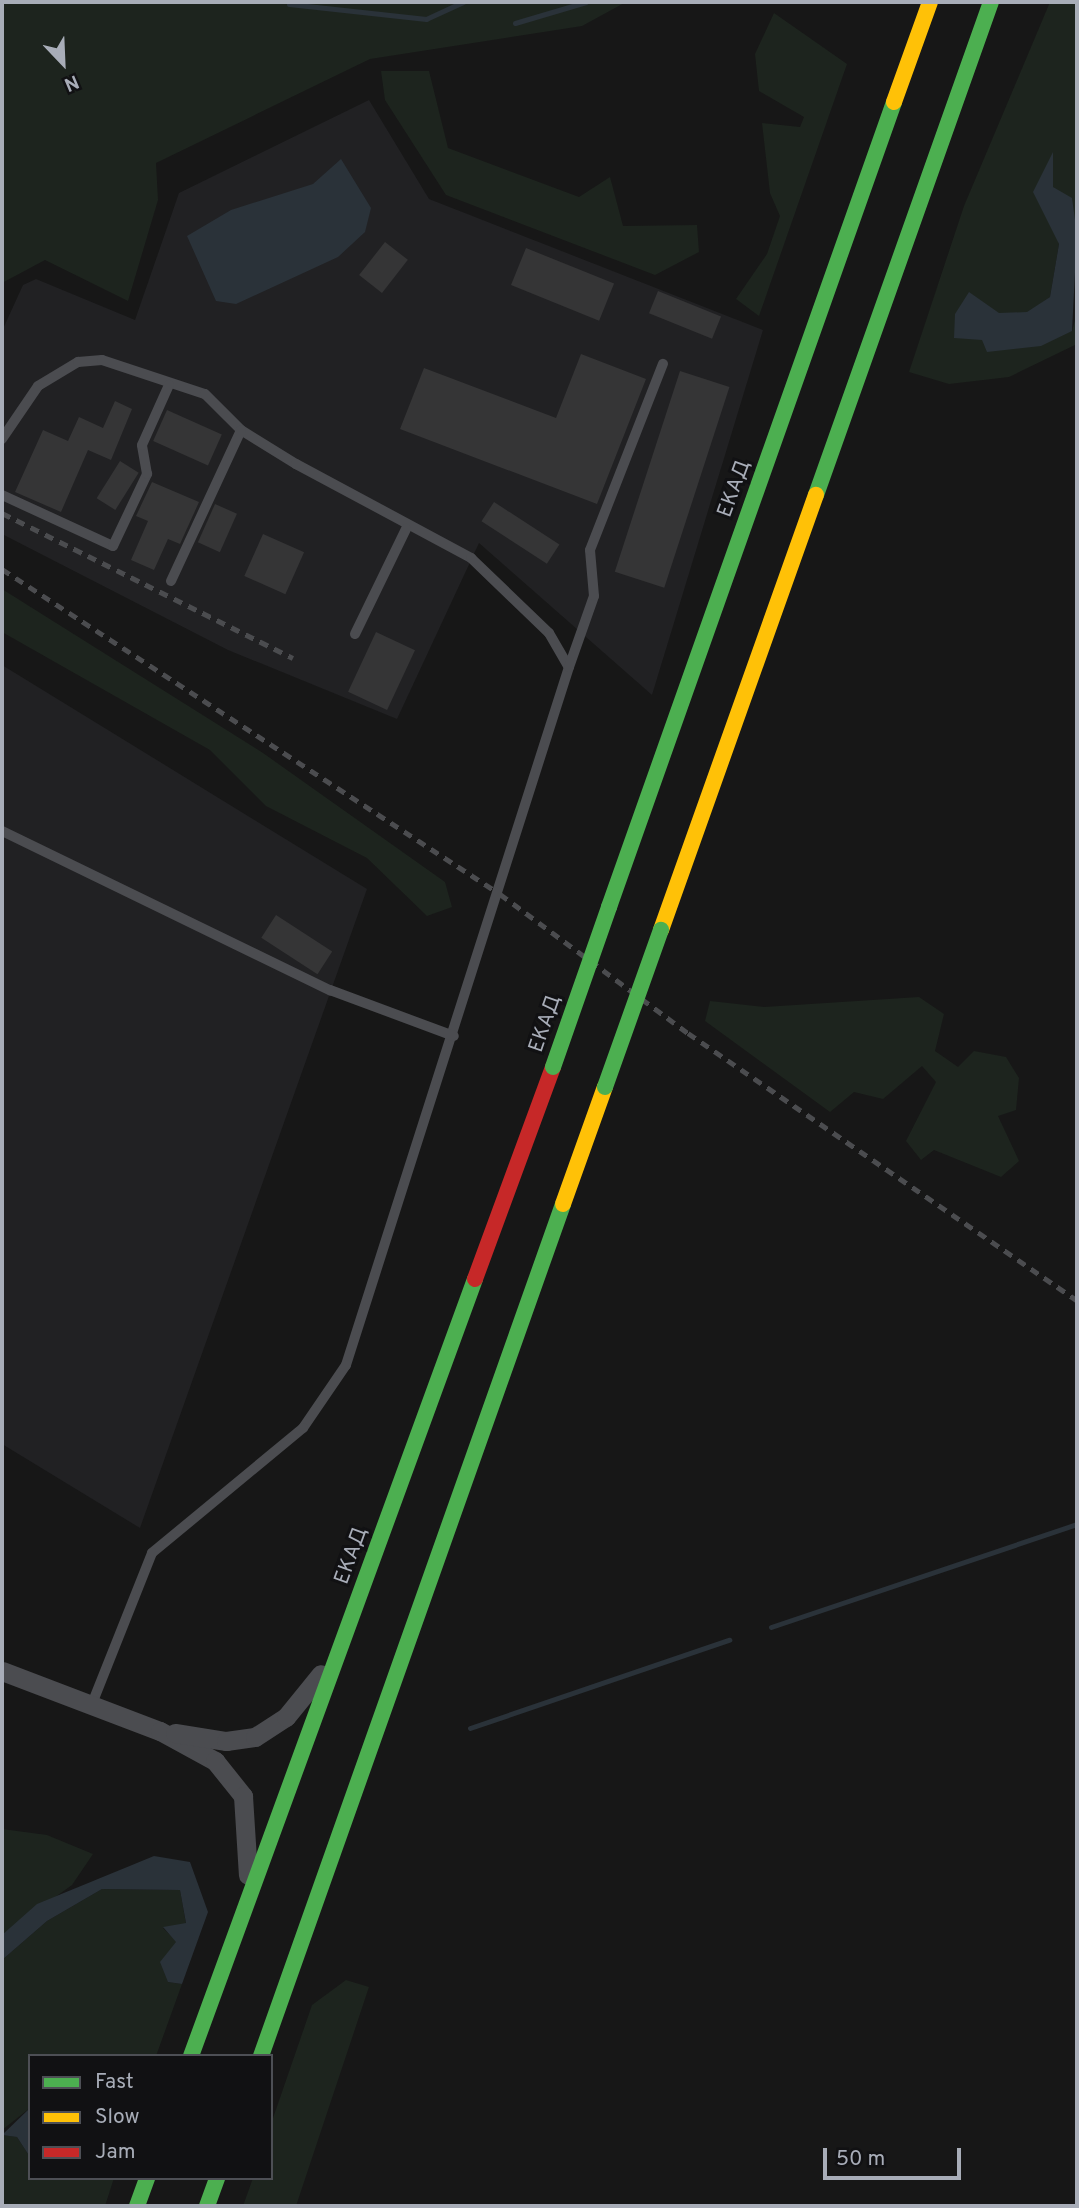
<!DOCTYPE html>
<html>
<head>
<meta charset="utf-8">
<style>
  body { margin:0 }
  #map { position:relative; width:1079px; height:2208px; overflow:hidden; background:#171717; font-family:Overpass,sans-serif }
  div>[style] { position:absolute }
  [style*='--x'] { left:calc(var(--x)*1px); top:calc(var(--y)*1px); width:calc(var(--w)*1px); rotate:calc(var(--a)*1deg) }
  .built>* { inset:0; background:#212123 }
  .green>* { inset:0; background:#1d241e }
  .water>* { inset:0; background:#2a3239 }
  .stream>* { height:5px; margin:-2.5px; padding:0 2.5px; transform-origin:2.5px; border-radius:2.5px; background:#2a3239 }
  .building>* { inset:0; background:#353536; transform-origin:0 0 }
  .lane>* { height:10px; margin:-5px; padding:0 5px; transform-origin:5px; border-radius:5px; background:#4b4c50 }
  .street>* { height:19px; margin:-9.5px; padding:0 9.5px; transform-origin:9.5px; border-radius:9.5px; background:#4b4c50 }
  .fast>* { height:16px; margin:-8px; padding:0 8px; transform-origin:8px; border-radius:8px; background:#4caf50 }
  .slow>* { height:16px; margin:-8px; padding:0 8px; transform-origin:8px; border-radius:8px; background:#ffc107 }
  .jam>* { height:16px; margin:-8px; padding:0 8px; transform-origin:8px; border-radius:8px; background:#c62828 }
  .rail>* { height:5px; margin-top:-2.5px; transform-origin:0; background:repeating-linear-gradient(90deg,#4b4c4f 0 9px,transparent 0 16px) }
  .fast-bridge>* { height:16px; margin:-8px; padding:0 8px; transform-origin:8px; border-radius:8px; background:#4caf50 }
  span { translate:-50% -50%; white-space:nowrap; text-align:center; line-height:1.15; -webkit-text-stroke:6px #111113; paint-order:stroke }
  .street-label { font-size:21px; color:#a8adb8 }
  .frame { position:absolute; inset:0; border:4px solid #a8adb8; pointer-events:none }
  .legend { position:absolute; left:28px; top:2054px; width:245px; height:126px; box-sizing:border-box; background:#111113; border:2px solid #4d4f55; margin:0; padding:9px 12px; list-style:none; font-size:21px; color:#a8adb8 }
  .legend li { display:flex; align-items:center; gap:14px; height:35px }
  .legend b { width:35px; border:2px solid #4d4f55 }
  .north { position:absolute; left:28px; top:28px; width:70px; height:70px; -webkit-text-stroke:5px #111113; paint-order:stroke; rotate:157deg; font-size:19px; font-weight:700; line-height:28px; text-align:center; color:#a8adb8 }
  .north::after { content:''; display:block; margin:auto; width:24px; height:32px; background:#a8adb8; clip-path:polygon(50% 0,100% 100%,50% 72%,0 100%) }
  .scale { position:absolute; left:823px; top:2148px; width:138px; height:32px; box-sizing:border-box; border:4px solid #a8adb8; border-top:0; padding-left:9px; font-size:21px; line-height:24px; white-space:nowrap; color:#a8adb8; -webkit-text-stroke:5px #111113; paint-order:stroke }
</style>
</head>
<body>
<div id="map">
  <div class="built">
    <i style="clip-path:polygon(369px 100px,429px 199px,763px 330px,652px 695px,479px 543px,397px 719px,228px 650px,2px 534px,2px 331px,23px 285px,36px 279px,135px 320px,179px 193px)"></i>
    <i style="clip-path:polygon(2px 665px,367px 889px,140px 1528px,2px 1444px)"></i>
  </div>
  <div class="green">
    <i style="clip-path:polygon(2px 2px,626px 2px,582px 26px,370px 59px,156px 163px,158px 200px,128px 301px,45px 260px,2px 283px)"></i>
    <i style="clip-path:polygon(1050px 2px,1077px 2px,1077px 234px,1053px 187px,1052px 153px,1054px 226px,1059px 244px,1050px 297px,1027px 313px,999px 313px,954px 338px,1072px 331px,1077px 313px,1077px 344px,1009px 377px,949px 384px,909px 372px,964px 206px)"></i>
    <i style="clip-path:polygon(774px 13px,847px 64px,759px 316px,736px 299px,767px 254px,780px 216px,770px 193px,762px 123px,800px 127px,804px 117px,759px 91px,755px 54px)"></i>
    <i style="clip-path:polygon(381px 71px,429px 71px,448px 148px,579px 197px,610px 177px,623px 226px,697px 225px,699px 252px,655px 275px,446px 195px,385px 100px)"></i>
    <i style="clip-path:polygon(2px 589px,263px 753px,445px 882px,452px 907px,427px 916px,367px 858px,266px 806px,210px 750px,2px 632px)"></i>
    <i style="clip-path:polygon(919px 997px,944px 1014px,935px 1051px,958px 1067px,974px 1051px,1006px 1057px,1019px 1078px,1016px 1110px,998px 1116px,1019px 1161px,1001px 1177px,934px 1150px,921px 1160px,906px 1141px,936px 1082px,922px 1066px,883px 1099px,854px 1092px,830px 1112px,705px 1021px,710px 1001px,764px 1007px)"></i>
    <i style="clip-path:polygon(2px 1829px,47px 1835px,93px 1854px,72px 1885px,2px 1935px)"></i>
    <i style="clip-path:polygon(102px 1889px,180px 1890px,186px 1924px,163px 1928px,177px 1942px,168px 1982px,182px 1984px,156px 2056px,30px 2056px,30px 2108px,2px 2130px,2px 1960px,47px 1921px)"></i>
    <i style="clip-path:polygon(346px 1980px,369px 1987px,296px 2206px,243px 2206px,253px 2178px,271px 2178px,271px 2124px,312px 2005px)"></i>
    <i style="clip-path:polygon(2px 2135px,17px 2137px,30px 2157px,30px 2178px,114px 2178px,105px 2206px,2px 2206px)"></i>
  </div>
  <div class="water">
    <i style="clip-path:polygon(1053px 152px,1053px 187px,1072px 198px,1077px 234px,1072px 331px,1041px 346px,987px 352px,982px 340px,954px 338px,955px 314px,969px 292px,999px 313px,1027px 312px,1050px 297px,1059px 244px,1033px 192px)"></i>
    <i style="clip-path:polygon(341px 159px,371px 208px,365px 232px,338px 257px,236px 304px,216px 301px,187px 236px,231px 210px,313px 184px)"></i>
    <i style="clip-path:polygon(154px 1856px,190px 1862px,208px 1912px,182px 1984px,168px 1982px,160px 1962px,176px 1942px,163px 1927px,186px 1923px,180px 1890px,102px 1889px,47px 1921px,2px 1960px,2px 1935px,37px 1904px)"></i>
    <i style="clip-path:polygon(30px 2108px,30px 2157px,17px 2137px,2px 2135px)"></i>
  </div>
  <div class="stream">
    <i style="--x:289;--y:4;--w:138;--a:6.2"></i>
    <i style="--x:426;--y:19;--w:41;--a:-24.7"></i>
    <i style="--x:515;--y:23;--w:74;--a:-16.5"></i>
    <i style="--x:771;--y:1627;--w:323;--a:-18.6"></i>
    <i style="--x:470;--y:1728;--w:274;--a:-18.8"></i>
  </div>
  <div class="building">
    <i style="left:385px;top:242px;width:29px;height:42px;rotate:38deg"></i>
    <i style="left:526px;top:248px;width:95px;height:40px;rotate:22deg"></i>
    <i style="left:658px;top:291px;width:68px;height:24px;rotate:22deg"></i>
    <i style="clip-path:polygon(581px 354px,646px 379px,597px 504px,400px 429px,424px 368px,556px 418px)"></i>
    <i style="left:680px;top:371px;width:52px;height:211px;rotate:18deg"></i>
    <i style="clip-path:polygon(115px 401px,132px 409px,111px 460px,88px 450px,61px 512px,15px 492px,43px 430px,68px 441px,79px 417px,103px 428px)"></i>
    <i style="left:167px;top:410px;width:60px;height:34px;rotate:24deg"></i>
    <i style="left:120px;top:461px;width:22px;height:44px;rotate:32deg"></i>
    <i style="clip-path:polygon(152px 482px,199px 502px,180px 544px,168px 539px,154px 570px,131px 560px,148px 521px,136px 516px)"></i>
    <i style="left:494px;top:502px;width:78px;height:23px;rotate:33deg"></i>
    <i style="left:215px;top:504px;width:24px;height:42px;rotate:24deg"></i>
    <i style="left:263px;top:534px;width:45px;height:46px;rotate:24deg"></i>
    <i style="left:376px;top:632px;width:43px;height:66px;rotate:25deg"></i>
    <i style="left:276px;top:915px;width:67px;height:27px;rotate:33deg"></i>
  </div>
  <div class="lane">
    <i style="--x:2;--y:439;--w:64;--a:-55.8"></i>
    <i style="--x:38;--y:386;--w:47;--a:-31"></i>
    <i style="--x:78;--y:362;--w:24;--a:-5"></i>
    <i style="--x:102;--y:360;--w:108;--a:18.3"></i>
    <i style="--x:205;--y:394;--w:51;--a:45"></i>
    <i style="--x:241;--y:430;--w:65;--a:31.7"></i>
    <i style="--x:296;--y:464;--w:199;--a:28.2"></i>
    <i style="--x:471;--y:558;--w:108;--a:43.9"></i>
    <i style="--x:549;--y:633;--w:39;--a:60"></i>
    <i style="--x:569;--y:667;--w:733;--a:107.72"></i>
    <i style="--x:346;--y:1365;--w:76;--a:124.3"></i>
    <i style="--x:303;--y:1428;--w:196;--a:140.4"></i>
    <i style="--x:152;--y:1553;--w:165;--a:111.7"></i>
    <i style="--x:2;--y:495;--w:122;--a:24.7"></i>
    <i style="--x:113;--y:546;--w:80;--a:-64.7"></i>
    <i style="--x:147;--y:474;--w:29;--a:-100"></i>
    <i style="--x:142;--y:445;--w:66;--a:-65.8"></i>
    <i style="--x:171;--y:581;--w:166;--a:-65.1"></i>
    <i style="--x:355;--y:634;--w:117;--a:-64.1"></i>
    <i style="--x:569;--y:667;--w:75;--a:-70.6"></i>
    <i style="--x:594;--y:596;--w:46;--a:-95"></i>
    <i style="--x:590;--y:550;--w:200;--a:-68.6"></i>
    <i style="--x:2;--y:831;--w:365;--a:25.9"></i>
    <i style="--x:330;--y:990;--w:132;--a:20.4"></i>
  </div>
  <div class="street">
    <i style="--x:2;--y:1671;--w:169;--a:20.8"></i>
    <i style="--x:160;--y:1731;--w:63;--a:28.6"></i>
    <i style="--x:215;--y:1761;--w:45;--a:51.3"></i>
    <i style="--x:243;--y:1796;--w:79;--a:86.4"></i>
    <i style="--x:175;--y:1733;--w:52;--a:8.9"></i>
    <i style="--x:226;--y:1741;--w:29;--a:-8"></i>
    <i style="--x:255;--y:1737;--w:37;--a:-33"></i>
    <i style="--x:286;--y:1717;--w:55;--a:-50.9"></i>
  </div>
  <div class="fast">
    <i style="--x:816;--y:495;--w:523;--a:-70.46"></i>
    <i style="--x:609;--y:907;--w:854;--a:-70.5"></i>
    <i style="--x:191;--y:2056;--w:827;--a:-69.92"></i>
    <i style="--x:261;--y:2056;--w:904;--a:-70.48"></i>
    <i style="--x:137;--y:2206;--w:30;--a:-70"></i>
    <i style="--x:207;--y:2206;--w:30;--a:-70"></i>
  </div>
  <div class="slow">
    <i style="--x:894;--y:102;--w:106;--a:-70.2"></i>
    <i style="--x:661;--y:930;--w:462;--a:-70.4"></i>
    <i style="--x:563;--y:1204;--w:124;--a:-70.3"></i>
  </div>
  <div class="jam">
    <i style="--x:475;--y:1279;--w:226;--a:-69.8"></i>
  </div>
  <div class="rail">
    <i style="--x:2;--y:513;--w:325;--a:26.5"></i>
    <i style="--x:2;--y:569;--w:595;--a:33.13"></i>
    <i style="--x:500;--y:894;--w:234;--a:36.5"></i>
    <i style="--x:688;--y:1033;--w:472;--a:34.5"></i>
  </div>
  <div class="fast-bridge">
    <i style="--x:553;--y:1067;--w:170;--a:-70.7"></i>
    <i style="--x:605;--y:1087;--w:167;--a:-70.4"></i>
  </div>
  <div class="street-label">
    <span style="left:735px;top:489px;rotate:-70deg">ЕКАД</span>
    <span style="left:546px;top:1024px;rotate:-71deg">ЕКАД</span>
    <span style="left:352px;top:1556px;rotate:-70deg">ЕКАД</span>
  </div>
  <div class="frame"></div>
  <ul class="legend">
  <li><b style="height:9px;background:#4caf50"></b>Fast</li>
  <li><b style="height:9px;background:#ffc107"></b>Slow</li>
  <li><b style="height:9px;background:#c62828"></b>Jam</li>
  </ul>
  <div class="north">N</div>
  <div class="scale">50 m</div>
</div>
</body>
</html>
